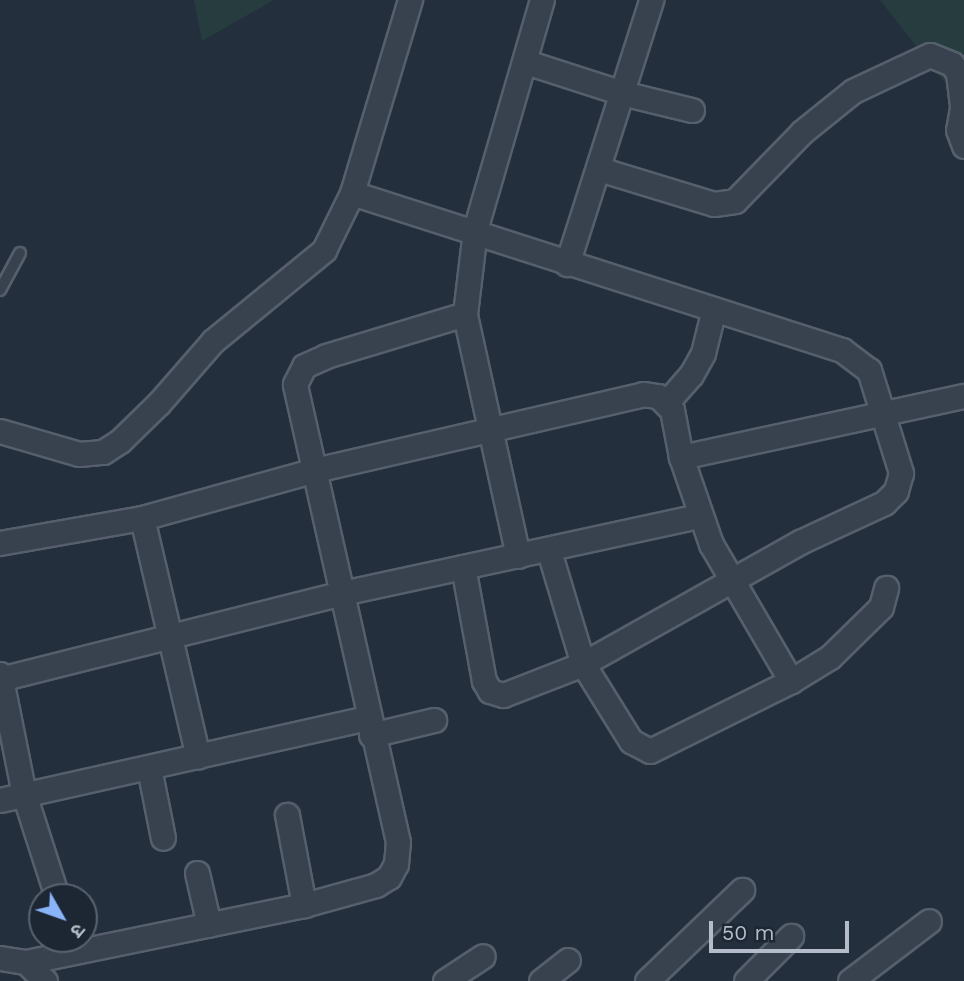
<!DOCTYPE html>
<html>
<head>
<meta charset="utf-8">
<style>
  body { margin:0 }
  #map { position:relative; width:964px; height:981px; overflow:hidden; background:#242f3e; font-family:"Work Sans","Noto Sans Devanagari",sans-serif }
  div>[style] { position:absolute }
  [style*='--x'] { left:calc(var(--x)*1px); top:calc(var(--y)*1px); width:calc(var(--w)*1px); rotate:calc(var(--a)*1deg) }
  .green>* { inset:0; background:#263c3f }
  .roads { filter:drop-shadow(2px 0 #565f6c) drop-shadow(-2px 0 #565f6c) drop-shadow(0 2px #565f6c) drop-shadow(0 -2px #565f6c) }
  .service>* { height:10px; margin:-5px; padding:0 5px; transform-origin:5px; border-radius:5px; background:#38414e }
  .minor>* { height:23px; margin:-11.5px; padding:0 11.5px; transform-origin:11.5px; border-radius:11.5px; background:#38414e }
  span { translate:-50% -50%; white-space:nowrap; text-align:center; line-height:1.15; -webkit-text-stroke:7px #1d2633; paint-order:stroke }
  .north { position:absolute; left:28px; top:883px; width:70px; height:70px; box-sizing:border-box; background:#1d2633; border:2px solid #59626f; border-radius:50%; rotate:130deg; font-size:19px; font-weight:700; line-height:28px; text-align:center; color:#b4bcc9 }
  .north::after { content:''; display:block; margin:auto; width:24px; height:32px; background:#8ab4f8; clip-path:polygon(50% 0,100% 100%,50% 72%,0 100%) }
  .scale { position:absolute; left:709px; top:921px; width:140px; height:32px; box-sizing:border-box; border:4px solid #b4bcc9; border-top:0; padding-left:9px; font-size:21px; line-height:24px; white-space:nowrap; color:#b4bcc9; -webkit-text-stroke:5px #1d2633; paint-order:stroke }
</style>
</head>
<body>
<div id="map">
  <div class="green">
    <i style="clip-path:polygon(194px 0,274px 0,202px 41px)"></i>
    <i style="clip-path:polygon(880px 0,964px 0,964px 107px)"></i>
  </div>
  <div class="roads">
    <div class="service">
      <i style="--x:0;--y:290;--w:42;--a:-61.6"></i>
    </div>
    <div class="minor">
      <i style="--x:526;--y:62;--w:101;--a:17.9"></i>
      <i style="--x:622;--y:93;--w:72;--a:13.7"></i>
      <i style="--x:599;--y:169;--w:120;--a:16.9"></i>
      <i style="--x:714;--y:204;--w:21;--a:-8"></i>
      <i style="--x:735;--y:201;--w:96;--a:-45.8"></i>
      <i style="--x:802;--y:132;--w:65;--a:-38.8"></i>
      <i style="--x:853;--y:91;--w:85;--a:-25.1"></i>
      <i style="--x:930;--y:55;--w:24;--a:22"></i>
      <i style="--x:952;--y:64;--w:11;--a:56"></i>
      <i style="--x:958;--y:73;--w:35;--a:83"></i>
      <i style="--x:962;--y:108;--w:22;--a:100"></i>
      <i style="--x:958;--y:130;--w:17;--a:69"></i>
      <i style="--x:352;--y:193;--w:515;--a:17.77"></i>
      <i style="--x:842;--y:350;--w:34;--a:37"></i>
      <i style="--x:869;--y:370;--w:108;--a:72.7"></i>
      <i style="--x:901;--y:473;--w:19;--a:106"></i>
      <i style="--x:896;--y:491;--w:17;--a:135"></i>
      <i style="--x:884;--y:503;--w:93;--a:155.1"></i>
      <i style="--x:800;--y:542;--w:249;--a:150.7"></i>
      <i style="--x:583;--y:664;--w:86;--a:158.8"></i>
      <i style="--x:503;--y:695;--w:14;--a:-163"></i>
      <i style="--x:490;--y:691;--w:12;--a:-121"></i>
      <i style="--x:484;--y:681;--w:116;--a:-100.4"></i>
      <i style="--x:567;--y:264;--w:277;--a:-72.3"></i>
      <i style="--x:668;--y:401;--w:35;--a:-49"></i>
      <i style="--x:691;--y:375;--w:25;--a:-61"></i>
      <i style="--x:703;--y:353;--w:45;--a:-76"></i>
      <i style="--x:0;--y:431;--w:82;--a:16.2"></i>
      <i style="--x:79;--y:454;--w:24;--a:-5"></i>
      <i style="--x:103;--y:452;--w:20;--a:-33"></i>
      <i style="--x:120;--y:441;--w:54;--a:-44.3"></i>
      <i style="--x:159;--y:403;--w:82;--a:-48.9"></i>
      <i style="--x:213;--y:341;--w:144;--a:-39.3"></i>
      <i style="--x:324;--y:250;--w:64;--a:-63.8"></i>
      <i style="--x:352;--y:193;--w:202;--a:-73.3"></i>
      <i style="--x:681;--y:457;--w:289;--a:-12.2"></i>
      <i style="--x:142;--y:518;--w:245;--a:76.8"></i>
      <i style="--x:0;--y:543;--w:144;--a:-10"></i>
      <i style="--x:142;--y:518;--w:180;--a:-15.5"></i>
      <i style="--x:315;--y:470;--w:337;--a:-13"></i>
      <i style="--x:643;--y:394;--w:15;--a:8"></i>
      <i style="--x:658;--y:396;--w:20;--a:45"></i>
      <i style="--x:672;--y:410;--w:48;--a:79.2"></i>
      <i style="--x:681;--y:457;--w:92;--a:71"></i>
      <i style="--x:711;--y:544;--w:159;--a:59.7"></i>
      <i style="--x:549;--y:551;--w:118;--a:73.3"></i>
      <i style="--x:583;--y:664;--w:91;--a:58.1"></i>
      <i style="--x:631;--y:741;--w:21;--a:28"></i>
      <i style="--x:650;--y:751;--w:157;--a:-26.4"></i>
      <i style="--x:791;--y:681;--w:46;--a:-31.6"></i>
      <i style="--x:830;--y:657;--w:71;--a:-44.4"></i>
      <i style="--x:881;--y:607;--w:20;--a:-75"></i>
      <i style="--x:518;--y:556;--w:248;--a:-102.4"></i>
      <i style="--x:465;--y:314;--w:85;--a:-83.2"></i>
      <i style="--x:475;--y:230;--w:240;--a:-73.8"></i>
      <i style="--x:0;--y:674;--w:122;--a:78.7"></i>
      <i style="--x:24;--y:794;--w:108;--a:72.2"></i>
      <i style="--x:0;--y:679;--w:353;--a:-14.1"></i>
      <i style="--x:342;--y:593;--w:365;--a:-12.2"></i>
      <i style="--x:371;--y:735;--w:65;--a:-13.4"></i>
      <i style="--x:149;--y:768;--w:71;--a:78.7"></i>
      <i style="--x:0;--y:800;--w:376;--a:-12.6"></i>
      <i style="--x:287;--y:815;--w:92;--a:79.3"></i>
      <i style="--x:197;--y:873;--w:53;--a:77"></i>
      <i style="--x:0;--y:958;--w:26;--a:9"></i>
      <i style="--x:26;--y:962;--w:284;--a:-11.6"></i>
      <i style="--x:304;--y:905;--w:75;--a:-15.5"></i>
      <i style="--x:376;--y:885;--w:15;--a:-32"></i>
      <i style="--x:389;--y:877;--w:15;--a:-62"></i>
      <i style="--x:396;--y:864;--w:22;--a:-85"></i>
      <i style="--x:398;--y:842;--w:469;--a:-102.7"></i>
      <i style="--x:295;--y:384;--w:20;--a:-63"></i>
      <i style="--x:304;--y:366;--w:24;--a:-24"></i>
      <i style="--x:326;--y:356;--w:145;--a:-16.8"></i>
      <i style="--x:26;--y:962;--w:27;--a:45"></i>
      <i style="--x:445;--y:981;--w:45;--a:-33.3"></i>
      <i style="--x:541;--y:981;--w:34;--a:-38"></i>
      <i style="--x:647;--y:981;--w:132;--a:-43.8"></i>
      <i style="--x:746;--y:981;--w:64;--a:-45"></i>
      <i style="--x:850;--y:981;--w:99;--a:-37.2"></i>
    </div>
  </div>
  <div class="north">उ</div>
  <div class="scale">50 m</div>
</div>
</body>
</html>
